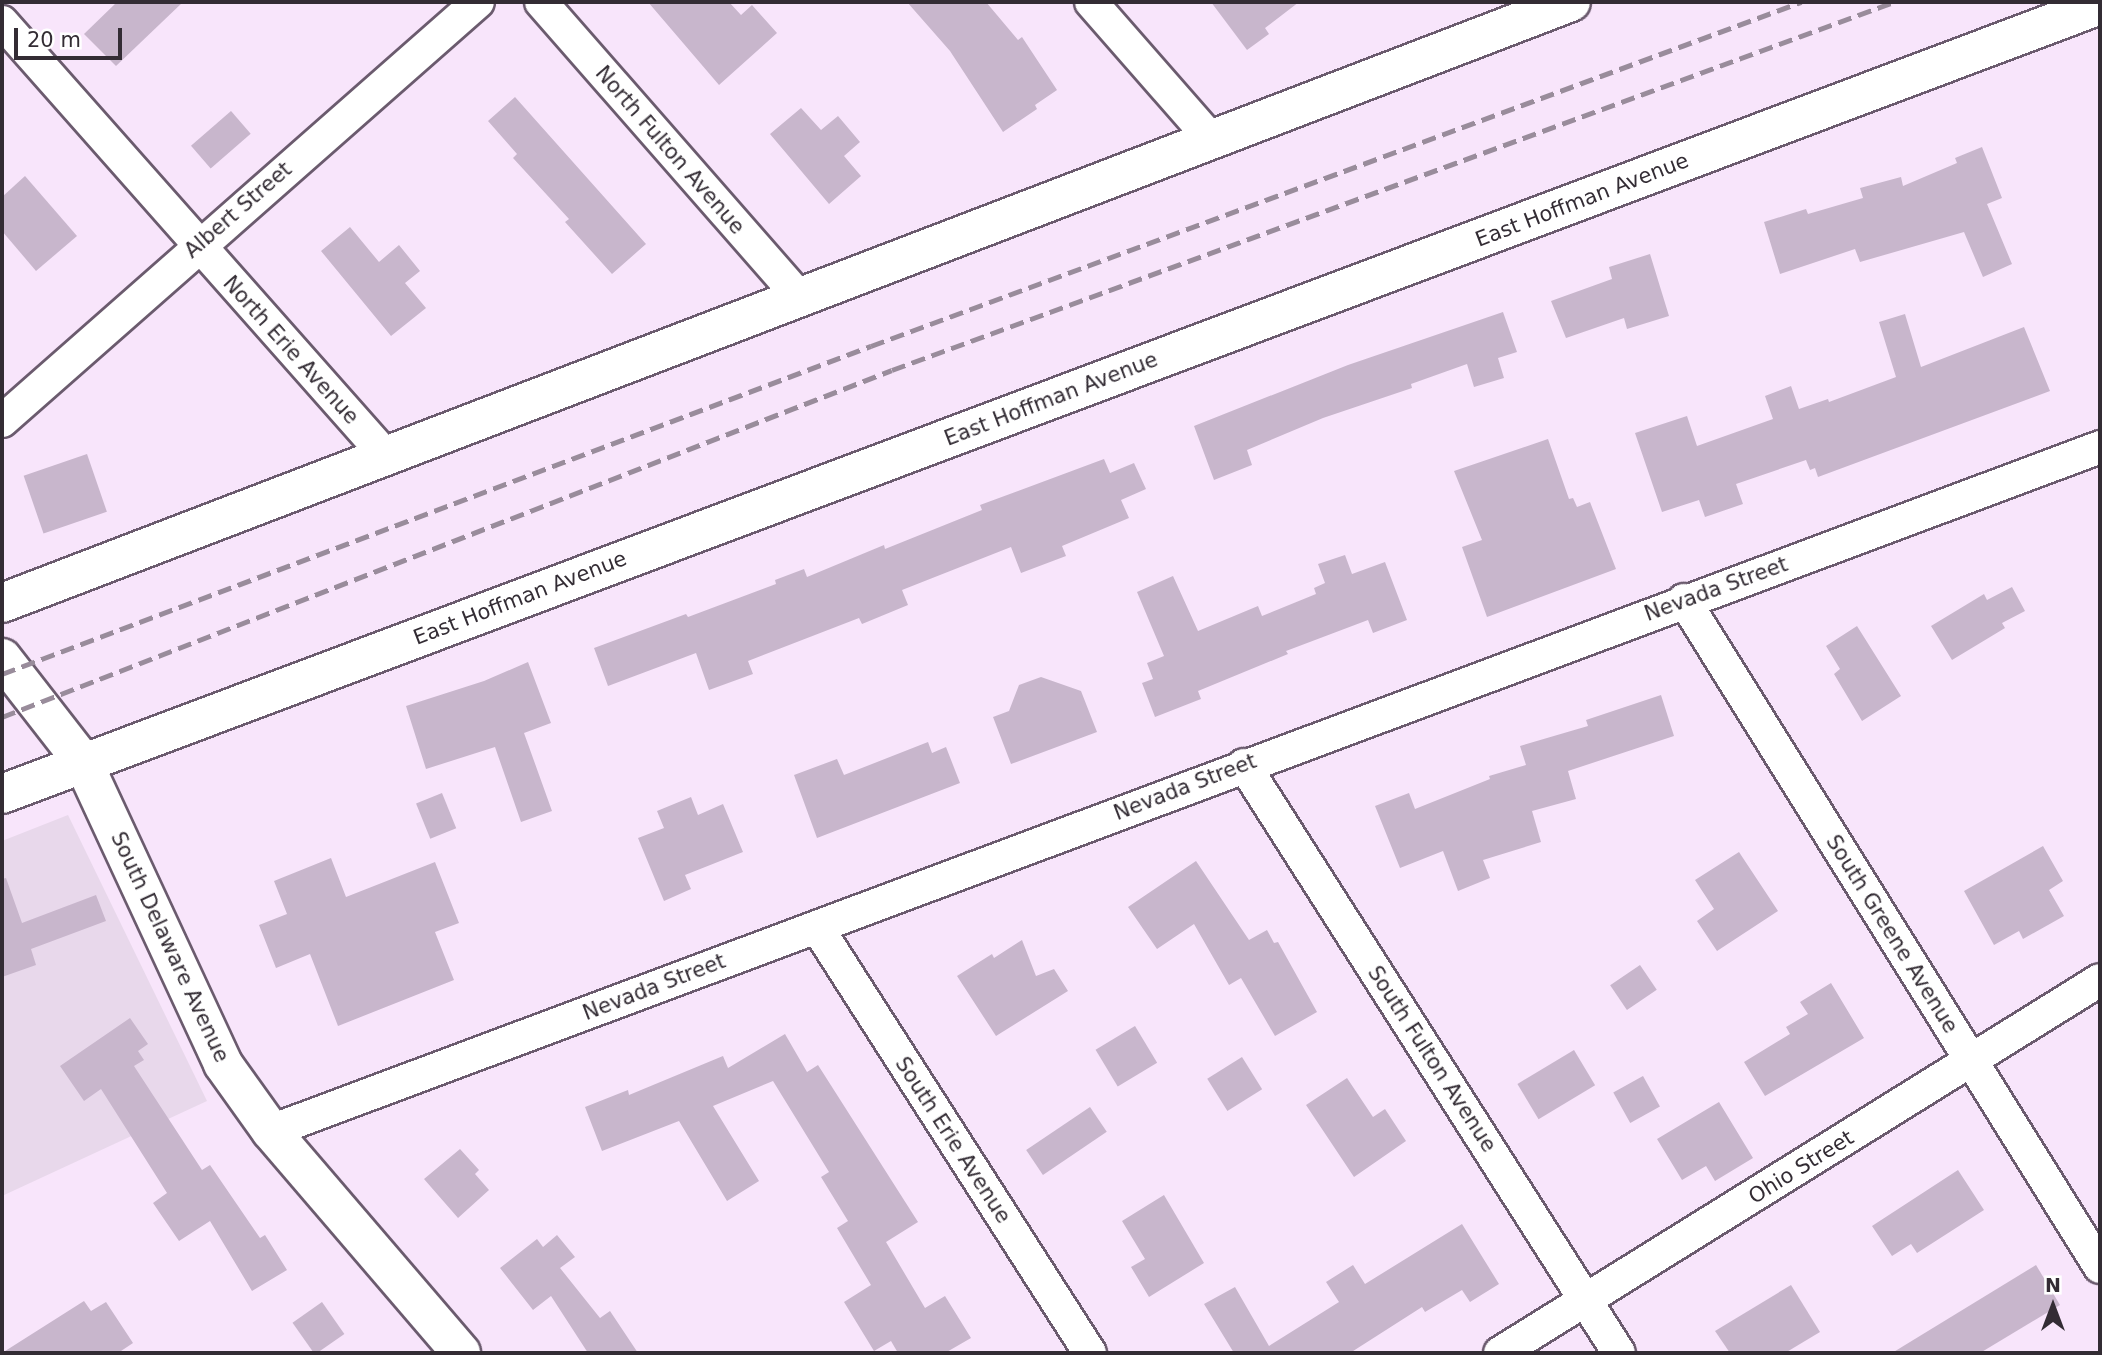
<!DOCTYPE html>
<html>
<head>
<meta charset="utf-8">
<style>
  body { margin:0 }
  #map { position:relative; width:2102px; height:1355px; overflow:hidden; background:#f8e5fb; font-family:"DejaVu Sans",sans-serif }
  div>[style] { position:absolute }
  [style*='--x'] { left:calc(var(--x)*1px); top:calc(var(--y)*1px); width:calc(var(--w)*1px); rotate:calc(var(--a)*1deg) }
  .industrial>* { inset:0; background:#e8d8eb }
  .building>* { inset:0; background:#c8b6cc; transform-origin:0 0 }
  .roads { filter:drop-shadow(2px 0 #6b5b6e) drop-shadow(-2px 0 #6b5b6e) drop-shadow(0 2px #6b5b6e) drop-shadow(0 -2px #6b5b6e) }
  .street>* { height:32px; margin:-16px; padding:0 16px; transform-origin:16px; border-radius:16px; background:#fff }
  .secondary>* { height:38px; margin:-19px; padding:0 19px; transform-origin:19px; border-radius:19px; background:#fff }
  .rail>* { height:5px; margin-top:-2.5px; transform-origin:0; background:repeating-linear-gradient(90deg,#998c9b 0 14px,transparent 0 21px) }
  span { translate:-50% -50%; white-space:nowrap; text-align:center; line-height:1.15; -webkit-text-stroke:7px #fff; paint-order:stroke }
  .street-label { font-size:21px; color:#332c34 }
  .frame { position:absolute; inset:0; border:4px solid #332c34; pointer-events:none }
  .north { position:absolute; left:2018px; top:1271px; width:70px; height:70px; -webkit-text-stroke:5px #fff; paint-order:stroke; rotate:0deg; font-size:19px; font-weight:700; line-height:28px; text-align:center; color:#332c34 }
  .north::after { content:''; display:block; margin:auto; width:24px; height:32px; background:#332c34; clip-path:polygon(50% 0,100% 100%,50% 72%,0 100%) }
  .scale { position:absolute; left:14px; top:28px; width:108px; height:32px; box-sizing:border-box; border:4px solid #332c34; border-top:0; padding-left:9px; font-size:21px; line-height:24px; white-space:nowrap; color:#332c34; -webkit-text-stroke:5px #fff; paint-order:stroke }
</style>
</head>
<body>
<div id="map">
  <div class="industrial">
    <i style="clip-path:polygon(68px 815px,207px 1101px,2px 1196px,2px 841px)"></i>
  </div>
  <div class="building">
    <i style="clip-path:polygon(117px 2px,183px 2px,116px 66px,84px 34px)"></i>
    <i style="clip-path:polygon(648px 2px,729px 2px,741px 15px,752px 5px,777px 33px,719px 85px)"></i>
    <i style="clip-path:polygon(907px 2px,986px 2px,1018px 40px,1022px 37px,1057px 90px,1035px 105px,1037px 109px,1003px 132px,950px 51px)"></i>
    <i style="clip-path:polygon(1211px 2px,1299px 2px,1265px 28px,1269px 34px,1247px 50px)"></i>
    <i style="clip-path:polygon(515px 97px,646px 244px,612px 274px,565px 222px,569px 219px,513px 158px,517px 154px,488px 121px)"></i>
    <i style="clip-path:polygon(801px 108px,821px 130px,838px 116px,860px 142px,844px 156px,861px 176px,829px 204px,770px 134px)"></i>
    <i style="left:231px;top:111px;width:30px;height:53px;rotate:49deg"></i>
    <i style="clip-path:polygon(1982px 147px,2002px 198px,1987px 204px,2012px 264px,1983px 277px,1964px 232px,1860px 262px,1855px 249px,1780px 274px,1764px 222px,1806px 209px,1808px 214px,1863px 198px,1860px 188px,1901px 177px,1903px 186px,1957px 163px,1955px 158px)"></i>
    <i style="clip-path:polygon(25px 176px,77px 236px,36px 271px,2px 231px,2px 197px)"></i>
    <i style="clip-path:polygon(350px 227px,379px 262px,399px 245px,420px 271px,405px 283px,426px 308px,391px 336px,321px 251px)"></i>
    <i style="clip-path:polygon(1650px 254px,1669px 316px,1627px 329px,1624px 318px,1566px 338px,1551px 301px,1612px 279px,1609px 267px)"></i>
    <i style="clip-path:polygon(1503px 312px,1517px 352px,1498px 358px,1504px 378px,1474px 387px,1467px 364px,1411px 384px,1412px 388px,1323px 418px,1247px 450px,1252px 465px,1214px 480px,1194px 426px,1348px 365px)"></i>
    <i style="clip-path:polygon(1905px 314px,1921px 367px,2024px 327px,2050px 391px,1818px 477px,1815px 468px,1810px 470px,1806px 460px,1736px 484px,1743px 504px,1705px 517px,1699px 500px,1662px 512px,1635px 433px,1687px 416px,1697px 446px,1773px 419px,1765px 396px,1791px 386px,1799px 409px,1828px 399px,1829px 402px,1896px 377px,1879px 322px)"></i>
    <i style="clip-path:polygon(1548px 439px,1569px 499px,1573px 498px,1577px 507px,1590px 502px,1616px 569px,1487px 617px,1462px 547px,1482px 540px,1454px 471px)"></i>
    <i style="left:87px;top:454px;width:61px;height:67px;rotate:71deg"></i>
    <i style="clip-path:polygon(1104px 459px,1110px 473px,1134px 463px,1146px 489px,1121px 500px,1129px 518px,1062px 546px,1066px 556px,1021px 573px,1011px 547px,902px 590px,908px 605px,862px 624px,859px 618px,748px 661px,753px 674px,709px 690px,696px 653px,608px 686px,594px 648px,686px 614px,688px 617px,776px 584px,775px 580px,804px 569px,807px 577px,884px 545px,885px 549px,982px 510px,980px 505px)"></i>
    <i style="clip-path:polygon(1345px 555px,1352px 574px,1385px 562px,1407px 620px,1373px 633px,1368px 620px,1286px 651px,1288px 654px,1198px 691px,1201px 699px,1155px 717px,1142px 683px,1153px 679px,1147px 663px,1164px 656px,1137px 592px,1173px 576px,1198px 631px,1258px 606px,1262px 616px,1316px 594px,1314px 588px,1325px 583px,1318px 564px)"></i>
    <i style="clip-path:polygon(2012px 587px,2025px 611px,2002px 623px,2005px 628px,1952px 660px,1931px 626px,1984px 594px,1987px 600px)"></i>
    <i style="clip-path:polygon(1857px 626px,1901px 696px,1862px 721px,1834px 674px,1840px 669px,1826px 646px)"></i>
    <i style="clip-path:polygon(528px 662px,551px 723px,524px 733px,552px 811px,521px 822px,495px 747px,426px 769px,406px 706px,484px 681px)"></i>
    <i style="clip-path:polygon(1041px 677px,1081px 691px,1097px 732px,1011px 764px,993px 717px,1009px 711px,1019px 685px)"></i>
    <i style="clip-path:polygon(1661px 695px,1674px 736px,1568px 771px,1576px 799px,1532px 811px,1541px 842px,1483px 860px,1490px 878px,1458px 891px,1443px 851px,1400px 868px,1375px 806px,1409px 793px,1415px 809px,1490px 779px,1489px 776px,1526px 765px,1520px 746px,1588px 726px,1586px 720px)"></i>
    <i style="clip-path:polygon(928px 742px,932px 753px,946px 747px,960px 783px,817px 838px,794px 775px,837px 759px,844px 775px)"></i>
    <i style="left:442px;top:793px;width:38px;height:28px;rotate:68deg"></i>
    <i style="clip-path:polygon(691px 797px,698px 815px,723px 804px,743px 852px,685px 875px,691px 889px,664px 901px,638px 838px,664px 828px,657px 811px)"></i>
    <i style="clip-path:polygon(2043px 846px,2063px 881px,2049px 890px,2064px 916px,2023px 939px,2019px 931px,1994px 945px,1964px 891px)"></i>
    <i style="clip-path:polygon(1739px 852px,1778px 911px,1717px 951px,1697px 921px,1714px 909px,1695px 880px)"></i>
    <i style="clip-path:polygon(331px 858px,346px 897px,435px 862px,459px 923px,435px 932px,454px 980px,338px 1026px,310px 954px,276px 968px,259px 925px,287px 914px,274px 881px)"></i>
    <i style="clip-path:polygon(1196px 861px,1249px 940px,1267px 930px,1274px 943px,1278px 942px,1317px 1012px,1275px 1036px,1241px 978px,1229px 985px,1194px 924px,1157px 949px,1128px 907px)"></i>
    <i style="clip-path:polygon(6px 878px,22px 923px,96px 895px,106px 921px,31px 949px,36px 965px,2px 977px,2px 879px)"></i>
    <i style="clip-path:polygon(1022px 940px,1036px 976px,1054px 969px,1068px 991px,996px 1036px,957px 976px,992px 954px,994px 958px)"></i>
    <i style="left:1640px;top:965px;width:30px;height:36px;rotate:56deg"></i>
    <i style="clip-path:polygon(1831px 983px,1864px 1038px,1765px 1096px,1744px 1062px,1790px 1034px,1786px 1027px,1808px 1014px,1800px 1002px)"></i>
    <i style="clip-path:polygon(130px 1018px,148px 1044px,138px 1051px,144px 1060px,134px 1066px,202px 1170px,210px 1165px,260px 1238px,265px 1235px,287px 1270px,252px 1291px,210px 1221px,179px 1241px,153px 1203px,167px 1193px,101px 1089px,84px 1101px,60px 1066px)"></i>
    <i style="left:1135px;top:1026px;width:43px;height:46px;rotate:59deg"></i>
    <i style="clip-path:polygon(785px 1034px,807px 1072px,818px 1065px,918px 1222px,886px 1242px,925px 1308px,945px 1296px,971px 1338px,945px 1353px,898px 1353px,891px 1341px,874px 1351px,844px 1302px,871px 1285px,837px 1228px,848px 1221px,821px 1177px,829px 1172px,773px 1081px,713px 1106px,759px 1181px,727px 1201px,679px 1121px,602px 1151px,585px 1107px,628px 1090px,629px 1095px,723px 1056px,728px 1068px)"></i>
    <i style="left:1574px;top:1050px;width:41px;height:66px;rotate:59deg"></i>
    <i style="left:1242px;top:1057px;width:38px;height:41px;rotate:58deg"></i>
    <i style="left:1643px;top:1076px;width:35px;height:34px;rotate:61deg"></i>
    <i style="clip-path:polygon(1347px 1078px,1373px 1117px,1385px 1109px,1406px 1141px,1354px 1177px,1306px 1105px)"></i>
    <i style="clip-path:polygon(1719px 1102px,1753px 1158px,1715px 1181px,1706px 1166px,1682px 1180px,1657px 1139px)"></i>
    <i style="left:1090px;top:1107px;width:30px;height:77px;rotate:56deg"></i>
    <i style="clip-path:polygon(460px 1149px,479px 1170px,475px 1174px,489px 1190px,458px 1218px,424px 1179px)"></i>
    <i style="clip-path:polygon(1958px 1170px,1984px 1210px,1917px 1253px,1911px 1244px,1892px 1256px,1872px 1226px)"></i>
    <i style="clip-path:polygon(1164px 1195px,1204px 1263px,1149px 1297px,1131px 1267px,1145px 1259px,1122px 1221px)"></i>
    <i style="clip-path:polygon(1462px 1224px,1499px 1284px,1470px 1302px,1462px 1290px,1425px 1312px,1422px 1307px,1350px 1353px,1234px 1353px,1204px 1304px,1235px 1287px,1269px 1346px,1339px 1302px,1326px 1282px,1353px 1265px,1365px 1284px)"></i>
    <i style="clip-path:polygon(557px 1235px,575px 1257px,560px 1268px,600px 1318px,610px 1311px,638px 1353px,588px 1353px,551px 1296px,533px 1310px,500px 1268px,537px 1239px,543px 1247px)"></i>
    <i style="clip-path:polygon(2036px 1265px,2060px 1305px,1980px 1353px,1892px 1353px)"></i>
    <i style="clip-path:polygon(1791px 1285px,1820px 1332px,1785px 1353px,1730px 1353px,1715px 1331px)"></i>
    <i style="clip-path:polygon(84px 1301px,91px 1311px,106px 1302px,133px 1343px,118px 1353px,2px 1353px)"></i>
    <i style="left:322px;top:1302px;width:39px;height:36px;rotate:55deg"></i>
  </div>
  <div class="roads">
    <div class="street">
      <i style="--x:541;--y:2;--w:392;--a:48.8"></i>
      <i style="--x:1091;--y:2;--w:184;--a:48.8"></i>
      <i style="--x:2;--y:22;--w:579;--a:48.5"></i>
      <i style="--x:2;--y:421;--w:634;--a:-41.36"></i>
      <i style="--x:1684;--y:600;--w:786;--a:58.05"></i>
      <i style="--x:1244;--y:765;--w:697;--a:57.47"></i>
      <i style="--x:817;--y:927;--w:506;--a:57.35"></i>
      <i style="--x:271;--y:1131;--w:1953;--a:-20.5"></i>
      <i style="--x:1500;--y:1353;--w:706;--a:-31.87"></i>
    </div>
    <div class="secondary">
      <i style="--x:2;--y:603;--w:1680;--a:-20.96"></i>
      <i style="--x:2;--y:658;--w:132;--a:52.1"></i>
      <i style="--x:83;--y:762;--w:333;--a:65.1"></i>
      <i style="--x:223;--y:1064;--w:82;--a:54.4"></i>
      <i style="--x:271;--y:1131;--w:292;--a:49.4"></i>
      <i style="--x:2;--y:794;--w:2241;--a:-20.61"></i>
    </div>
  </div>
  <div class="rail">
    <i style="--x:2;--y:674;--w:929;--a:-20.68"></i>
    <i style="--x:871;--y:346;--w:992;--a:-20.3"></i>
    <i style="--x:2;--y:717;--w:955;--a:-21.3"></i>
    <i style="--x:892;--y:370;--w:1067;--a:-20.17"></i>
  </div>
  <div class="street-label">
    <span style="left:670px;top:150px;rotate:49deg">North Fulton Avenue</span>
    <span style="left:1582px;top:200px;rotate:-21deg">East Hoffman Avenue</span>
    <span style="left:238px;top:210px;rotate:-41deg">Albert Street</span>
    <span style="left:291px;top:350px;rotate:48deg">North Erie Avenue</span>
    <span style="left:1051px;top:399px;rotate:-21deg">East Hoffman Avenue</span>
    <span style="left:1716px;top:589px;rotate:-20deg">Nevada Street</span>
    <span style="left:520px;top:598px;rotate:-21deg">East Hoffman Avenue</span>
    <span style="left:1185px;top:787px;rotate:-21deg">Nevada Street</span>
    <span style="left:1892px;top:934px;rotate:58deg">South Greene Avenue</span>
    <span style="left:170px;top:947px;rotate:65deg">South Delaware Avenue</span>
    <span style="left:654px;top:987px;rotate:-21deg">Nevada Street</span>
    <span style="left:1432px;top:1059px;rotate:57deg">South Fulton Avenue</span>
    <span style="left:953px;top:1140px;rotate:57deg">South Erie Avenue</span>
    <span style="left:1801px;top:1167px;rotate:-32deg">Ohio Street</span>
  </div>
  <div class="frame"></div>
  <div class="north">N</div>
  <div class="scale">20 m</div>
</div>
</body>
</html>
